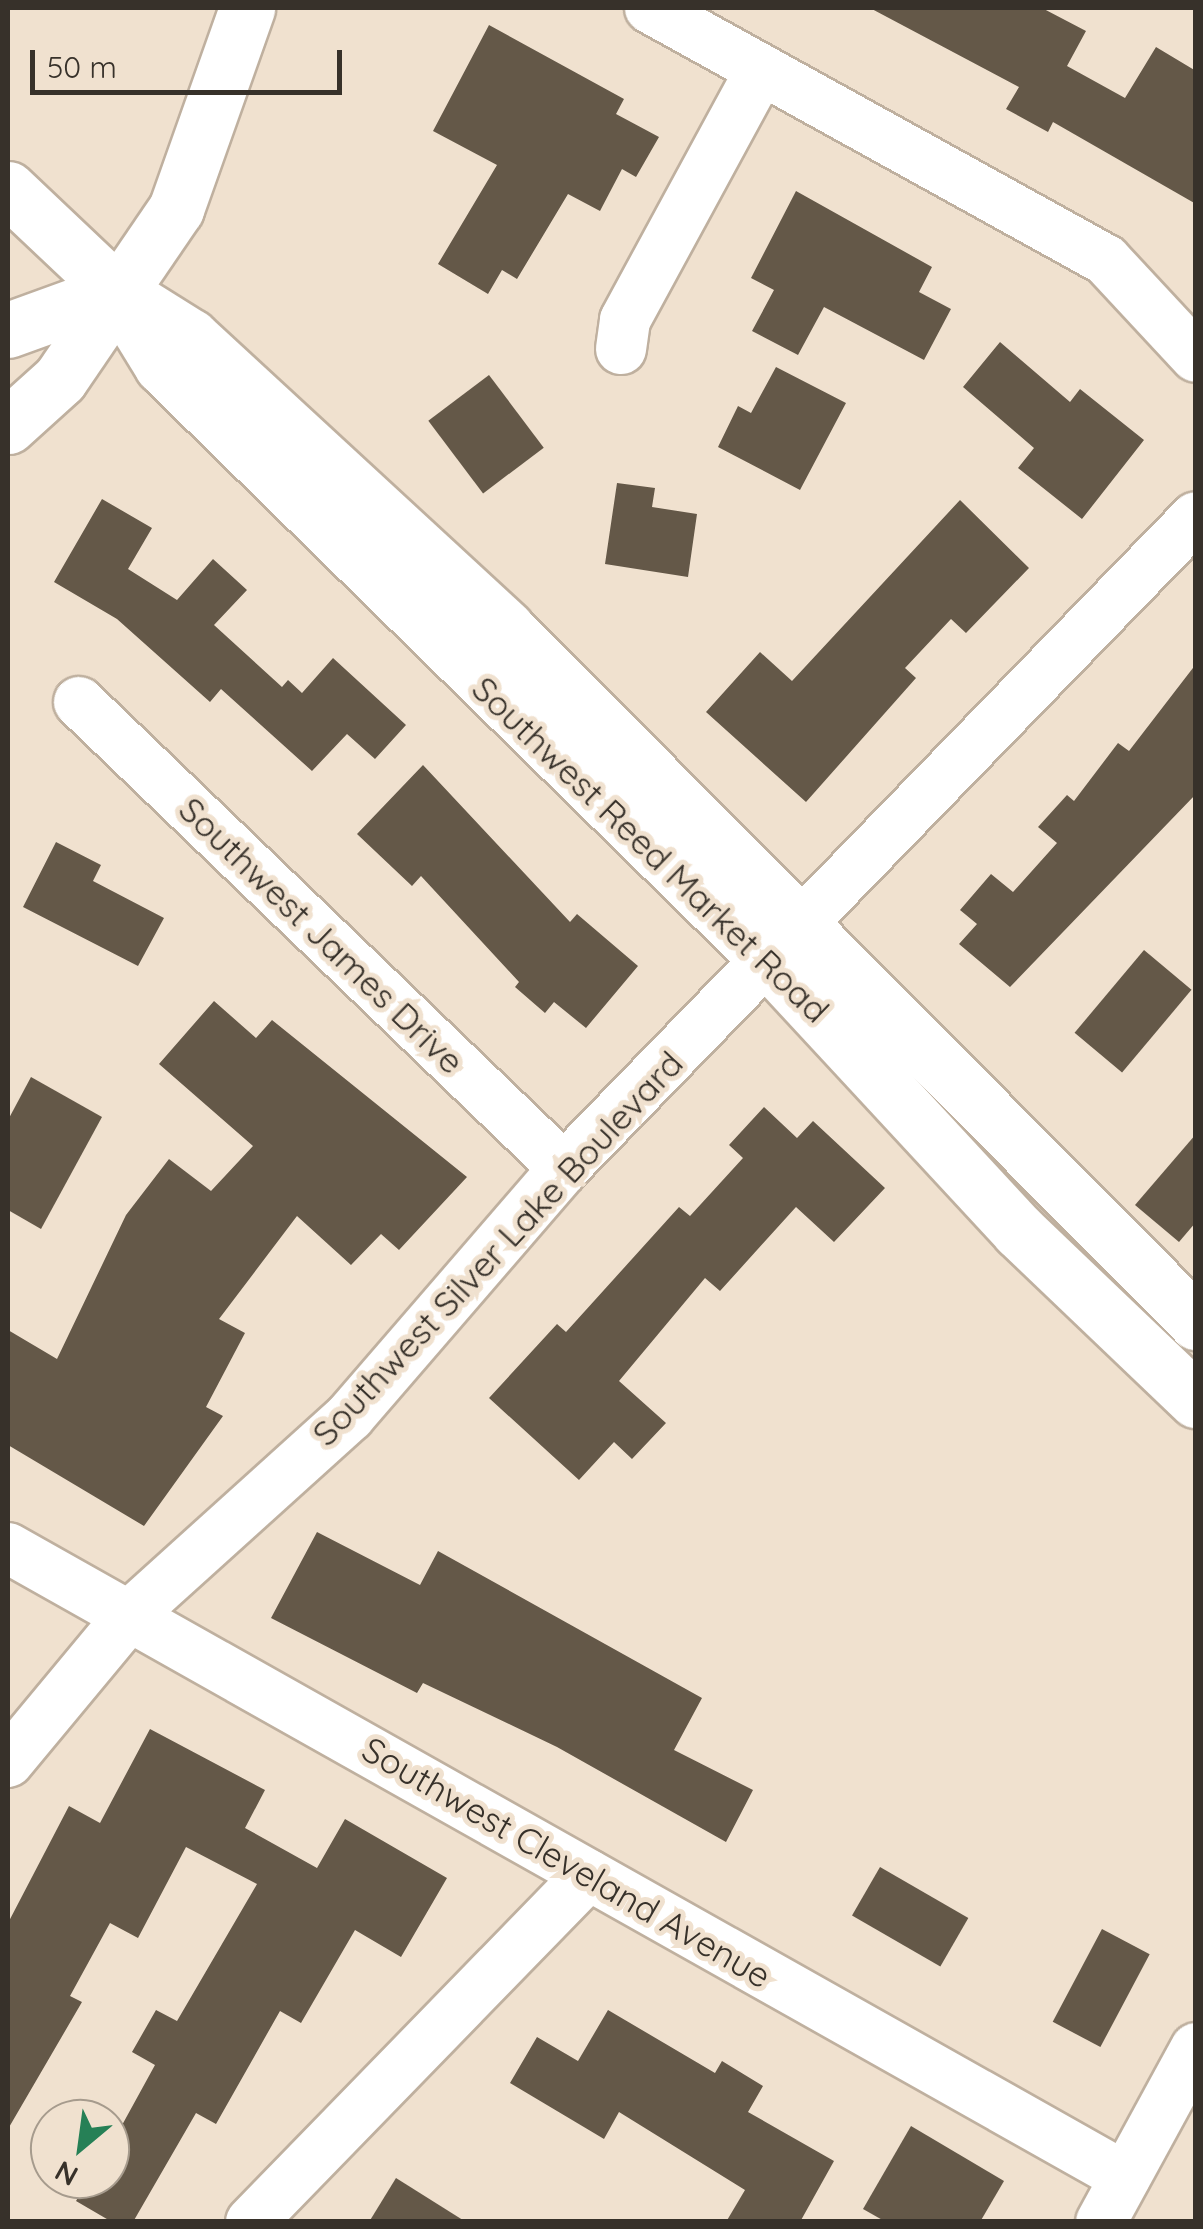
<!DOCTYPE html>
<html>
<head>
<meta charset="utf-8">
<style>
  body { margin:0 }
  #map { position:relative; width:1203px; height:2229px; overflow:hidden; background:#f0e1cf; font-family:Quicksand,sans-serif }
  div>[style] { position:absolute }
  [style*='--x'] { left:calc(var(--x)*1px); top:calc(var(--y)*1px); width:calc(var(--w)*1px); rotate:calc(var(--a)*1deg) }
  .building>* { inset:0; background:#645848; transform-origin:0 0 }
  .roads { filter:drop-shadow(2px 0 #bfb09f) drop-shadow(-2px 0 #bfb09f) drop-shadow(0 2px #bfb09f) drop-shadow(0 -2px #bfb09f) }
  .street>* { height:50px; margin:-25px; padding:0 25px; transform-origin:25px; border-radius:25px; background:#fff }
  .secondary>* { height:55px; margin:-27.5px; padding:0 27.5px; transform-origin:27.5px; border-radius:27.5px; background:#fff }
  .primary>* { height:55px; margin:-27.5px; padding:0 27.5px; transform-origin:27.5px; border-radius:27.5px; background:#fff }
  .highway>* { height:55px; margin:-27.5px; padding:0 27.5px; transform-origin:27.5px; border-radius:27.5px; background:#fff }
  span { translate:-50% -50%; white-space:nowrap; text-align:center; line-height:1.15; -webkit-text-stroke:10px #f0e1cf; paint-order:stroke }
  .street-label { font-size:35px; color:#37312a }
  .frame { position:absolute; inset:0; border:10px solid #37312a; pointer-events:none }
  .north { position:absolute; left:30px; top:2099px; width:100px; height:100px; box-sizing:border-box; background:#f0e1cf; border:2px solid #a69b8d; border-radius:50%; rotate:209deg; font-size:28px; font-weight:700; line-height:40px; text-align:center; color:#37312a }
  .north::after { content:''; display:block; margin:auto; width:35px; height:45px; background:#268056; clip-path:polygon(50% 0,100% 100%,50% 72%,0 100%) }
  .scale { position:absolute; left:30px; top:50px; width:312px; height:45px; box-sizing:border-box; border:5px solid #37312a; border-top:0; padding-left:12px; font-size:30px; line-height:35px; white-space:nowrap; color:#37312a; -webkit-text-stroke:8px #f0e1cf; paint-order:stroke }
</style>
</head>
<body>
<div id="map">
  <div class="building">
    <i style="clip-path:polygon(870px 8px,1042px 8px,1086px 31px,1067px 66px,1125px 98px,1156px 47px,1196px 71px,1196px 204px,1053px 122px,1048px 132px,1006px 109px,1019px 87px)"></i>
    <i style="clip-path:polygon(489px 25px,624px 99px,616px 114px,659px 137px,636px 177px,622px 169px,600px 211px,568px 194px,517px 279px,502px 270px,488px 294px,438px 264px,497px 165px,433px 131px)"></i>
    <i style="clip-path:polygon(796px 191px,932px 267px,919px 292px,951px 309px,924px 360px,824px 307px,798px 355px,752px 331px,774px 290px,751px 278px)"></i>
    <i style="clip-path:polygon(1000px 342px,1070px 402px,1080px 389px,1144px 440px,1082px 519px,1018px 468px,1034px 448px,963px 387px)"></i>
    <i style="clip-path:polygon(776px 367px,846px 403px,800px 490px,718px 447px,738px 406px,751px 413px)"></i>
    <i style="left:489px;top:375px;width:91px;height:76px;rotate:53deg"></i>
    <i style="clip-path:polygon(617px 483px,655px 488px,652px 507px,697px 514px,688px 577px,605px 564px)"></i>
    <i style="clip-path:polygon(102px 499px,152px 528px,128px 569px,177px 600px,213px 559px,247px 590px,214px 625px,282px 687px,288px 680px,302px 693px,333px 658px,406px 725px,375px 759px,347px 734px,312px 771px,221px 689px,210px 702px,117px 619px,54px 582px)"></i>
    <i style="clip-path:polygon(960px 500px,1029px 568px,966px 633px,951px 619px,905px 668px,916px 678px,806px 802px,706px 712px,760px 652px,792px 681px)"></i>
    <i style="clip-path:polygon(1196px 664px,1196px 794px,1010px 987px,959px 944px,977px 924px,960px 910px,991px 874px,1013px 892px,1057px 843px,1038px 827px,1067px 795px,1074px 801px,1118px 743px,1129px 751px)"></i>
    <i style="clip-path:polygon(423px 765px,570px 922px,577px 914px,638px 966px,586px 1028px,554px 1002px,545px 1013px,515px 987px,519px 982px,421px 876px,412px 886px,357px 834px)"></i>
    <i style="clip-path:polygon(56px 842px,101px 865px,93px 881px,164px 918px,138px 966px,23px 907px)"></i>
    <i style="left:1144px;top:950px;width:62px;height:108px;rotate:40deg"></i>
    <i style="clip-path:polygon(214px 1001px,256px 1038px,272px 1020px,467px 1177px,399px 1250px,381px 1234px,351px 1265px,297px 1216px,219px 1319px,245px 1333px,206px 1407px,223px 1416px,144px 1526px,8px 1445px,8px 1330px,57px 1359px,126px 1215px,169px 1159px,211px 1191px,253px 1146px,159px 1064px)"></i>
    <i style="clip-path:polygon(31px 1077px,102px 1117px,41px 1229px,8px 1210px,8px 1120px)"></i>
    <i style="clip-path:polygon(764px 1107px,797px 1138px,813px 1121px,885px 1188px,834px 1242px,796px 1207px,720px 1291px,705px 1278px,619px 1381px,666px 1423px,632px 1459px,614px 1442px,579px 1480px,489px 1398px,557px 1324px,566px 1332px,679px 1207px,690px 1216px,743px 1158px,729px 1145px)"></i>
    <i style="clip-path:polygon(1196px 1134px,1196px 1222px,1179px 1242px,1135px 1205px)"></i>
    <i style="clip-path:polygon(317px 1532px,420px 1585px,438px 1551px,702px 1698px,674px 1750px,753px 1790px,726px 1842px,557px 1747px,423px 1683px,417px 1693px,271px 1618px)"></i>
    <i style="clip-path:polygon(150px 1729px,265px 1790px,245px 1828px,317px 1868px,345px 1819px,447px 1878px,401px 1957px,355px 1930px,301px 2023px,280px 2011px,216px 2124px,196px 2113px,133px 2222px,112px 2222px,76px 2201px,89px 2179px,110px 2179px,110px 2147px,155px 2065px,132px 2052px,156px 2010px,177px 2021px,257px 1884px,186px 1847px,138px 1938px,110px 1923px,70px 1996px,82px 2002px,8px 2129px,8px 1923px,69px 1806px,100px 1823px)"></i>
    <i style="left:880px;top:1867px;width:102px;height:56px;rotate:30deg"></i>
    <i style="left:1102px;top:1929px;width:54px;height:105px;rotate:28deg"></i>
    <i style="clip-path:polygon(608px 2010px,715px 2073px,722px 2061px,763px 2086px,748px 2112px,834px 2161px,800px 2222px,726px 2222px,745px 2190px,619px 2112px,604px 2139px,510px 2083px,537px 2037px,578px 2061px)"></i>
    <i style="clip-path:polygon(911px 2126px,1004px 2181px,980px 2222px,886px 2222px,863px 2209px)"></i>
    <i style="clip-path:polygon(396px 2178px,466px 2222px,369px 2222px)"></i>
  </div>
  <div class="roads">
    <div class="street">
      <i style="--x:650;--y:8;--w:521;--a:28.93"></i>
      <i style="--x:1106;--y:260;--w:132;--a:47.1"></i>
      <i style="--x:621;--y:349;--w:29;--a:-82"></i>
      <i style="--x:625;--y:320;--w:285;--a:-61.5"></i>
      <i style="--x:79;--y:702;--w:673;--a:43.86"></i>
      <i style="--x:8;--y:1548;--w:1282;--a:29.38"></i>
      <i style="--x:8;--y:1762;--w:192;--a:-50.3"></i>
      <i style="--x:131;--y:1614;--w:295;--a:-42.1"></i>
      <i style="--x:350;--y:1416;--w:328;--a:-49.2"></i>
      <i style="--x:564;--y:1168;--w:907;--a:-45.85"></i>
      <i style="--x:251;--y:2222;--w:484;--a:-45.8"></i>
      <i style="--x:1101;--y:2222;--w:198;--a:-61.4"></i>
    </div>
    <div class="secondary">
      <i style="--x:116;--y:291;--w:88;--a:58.5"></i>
      <i style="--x:162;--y:366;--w:849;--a:44.43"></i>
      <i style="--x:768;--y:960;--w:369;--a:47.2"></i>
      <i style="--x:1019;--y:1231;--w:245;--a:43.7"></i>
      <i style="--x:127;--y:297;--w:75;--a:32"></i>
      <i style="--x:191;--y:337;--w:429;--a:42.7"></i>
      <i style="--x:506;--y:628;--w:979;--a:45.17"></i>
    </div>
    <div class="primary">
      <i style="--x:8;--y:189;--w:149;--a:43.4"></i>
    </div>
    <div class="highway">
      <i style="--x:8;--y:330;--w:115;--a:-19.9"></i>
      <i style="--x:8;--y:426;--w:70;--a:-42.1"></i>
      <i style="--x:60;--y:379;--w:206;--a:-55.7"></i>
      <i style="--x:176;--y:209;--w:213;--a:-70.5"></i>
    </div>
  </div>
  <div class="street-label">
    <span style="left:651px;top:849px;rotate:44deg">Southwest Reed Market Road</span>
    <span style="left:322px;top:935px;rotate:44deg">Southwest James Drive</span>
    <span style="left:497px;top:1248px;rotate:-47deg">Southwest Silver Lake Boulevard</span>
    <span style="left:567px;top:1862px;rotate:30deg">Southwest Cleveland Avenue</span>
  </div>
  <div class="frame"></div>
  <div class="north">N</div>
  <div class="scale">50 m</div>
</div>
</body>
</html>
